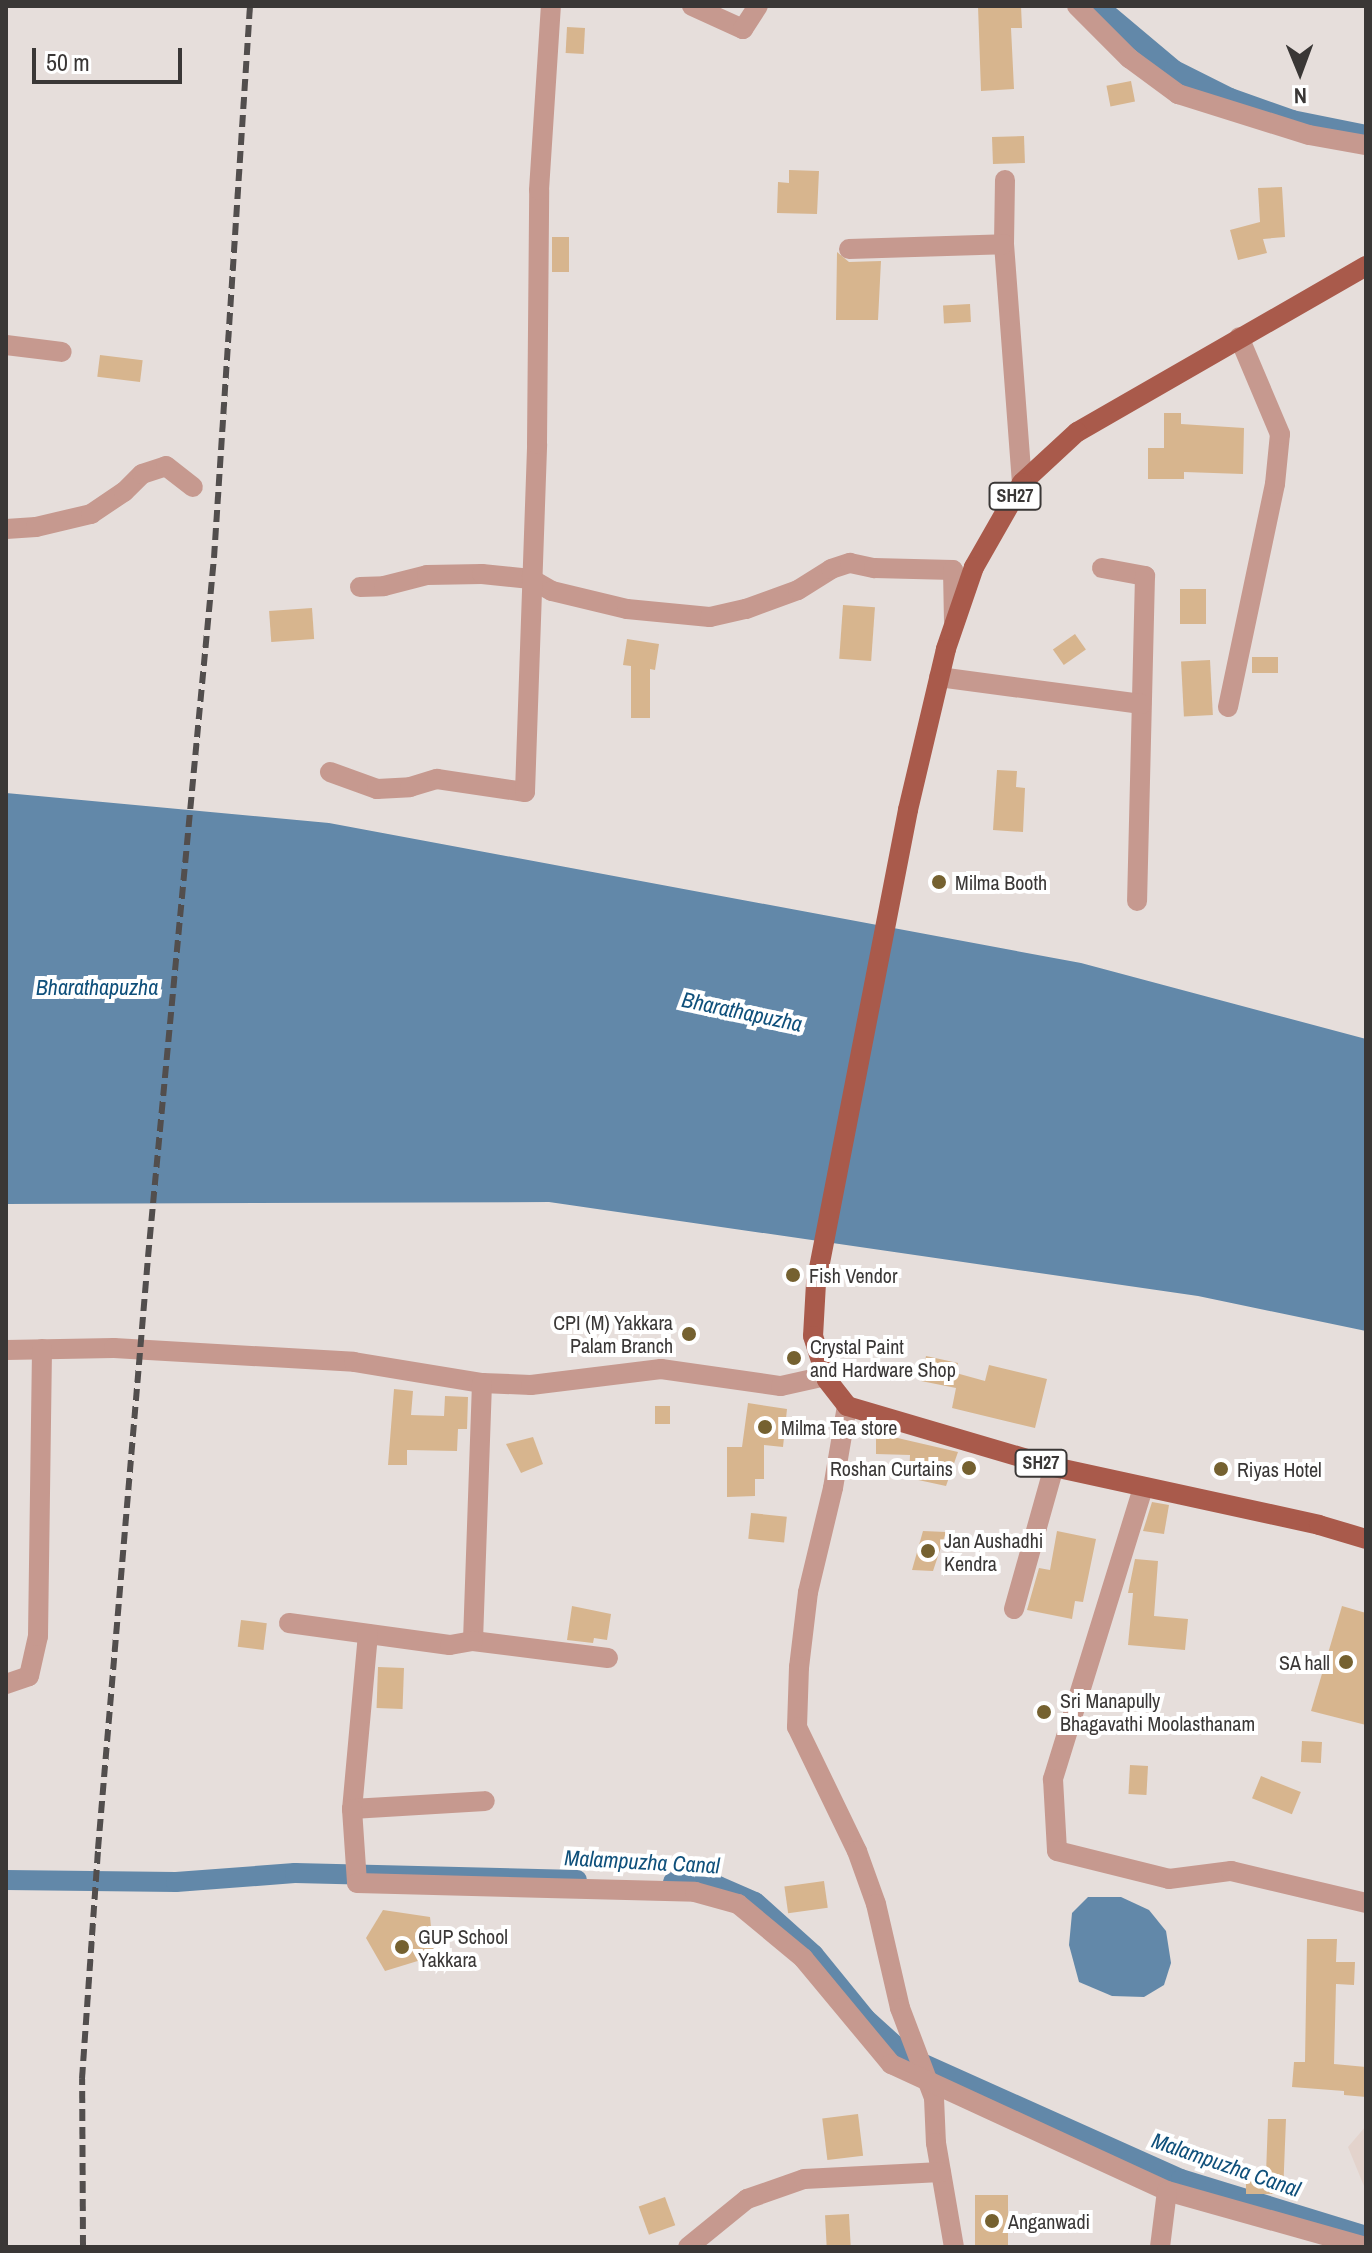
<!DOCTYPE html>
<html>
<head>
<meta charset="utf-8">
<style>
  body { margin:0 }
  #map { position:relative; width:1372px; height:2253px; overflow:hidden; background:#e6dedb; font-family:"Archivo Narrow",sans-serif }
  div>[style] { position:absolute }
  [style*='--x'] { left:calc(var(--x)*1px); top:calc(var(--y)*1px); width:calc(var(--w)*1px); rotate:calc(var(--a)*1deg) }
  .built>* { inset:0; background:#e3d3cc }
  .water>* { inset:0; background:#6288a9 }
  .canal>* { height:20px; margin:-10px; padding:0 10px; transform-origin:10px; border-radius:10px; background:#6288a9 }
  .building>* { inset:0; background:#d7b58e; transform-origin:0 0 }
  .minor>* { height:20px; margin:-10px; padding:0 10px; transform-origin:10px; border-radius:10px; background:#c6998f }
  .major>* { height:20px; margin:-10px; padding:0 10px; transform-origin:10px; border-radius:10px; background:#a95a4b }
  .rail>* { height:6px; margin-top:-3px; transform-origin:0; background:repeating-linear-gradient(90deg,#524e4d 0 12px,transparent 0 18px) }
  .dots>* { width:22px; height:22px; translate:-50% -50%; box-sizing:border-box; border:4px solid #fff; border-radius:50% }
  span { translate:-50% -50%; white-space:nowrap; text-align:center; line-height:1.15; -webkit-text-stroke:8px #fff; paint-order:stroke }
  .shield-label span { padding:2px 6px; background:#fff; border:2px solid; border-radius:6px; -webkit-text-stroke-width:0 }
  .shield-label { font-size:18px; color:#3a3736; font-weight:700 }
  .poi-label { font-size:20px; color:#3a3736 }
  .left { translate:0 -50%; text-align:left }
  .right { translate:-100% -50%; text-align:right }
  .water-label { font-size:22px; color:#0f507b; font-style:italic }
  .frame { position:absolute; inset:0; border:8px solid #3a3736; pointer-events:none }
  .north { position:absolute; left:1260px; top:32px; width:80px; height:80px; -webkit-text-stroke:6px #fff; paint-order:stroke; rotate:179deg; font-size:22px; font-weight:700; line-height:32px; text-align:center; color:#3a3736 }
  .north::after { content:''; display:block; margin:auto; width:28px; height:36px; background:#3a3736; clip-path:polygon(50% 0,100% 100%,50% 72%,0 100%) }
  .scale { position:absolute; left:32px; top:48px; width:150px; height:36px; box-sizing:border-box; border:4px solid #3a3736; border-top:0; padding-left:10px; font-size:24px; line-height:28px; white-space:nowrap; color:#3a3736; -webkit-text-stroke:6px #fff; paint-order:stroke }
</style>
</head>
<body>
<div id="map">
  <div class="built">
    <i style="clip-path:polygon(1366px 2126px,1366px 2191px,1348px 2147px)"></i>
  </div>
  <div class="water">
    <i style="clip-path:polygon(6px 793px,329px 823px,1081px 963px,1366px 1039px,1366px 1331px,1198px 1296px,549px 1202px,6px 1204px)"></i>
    <i style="clip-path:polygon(1088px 1897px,1121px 1897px,1149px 1910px,1166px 1931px,1171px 1963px,1164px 1985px,1144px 1997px,1112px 1996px,1079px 1982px,1069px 1945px,1072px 1913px)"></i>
  </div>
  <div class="canal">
    <i style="--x:1098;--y:6;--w:99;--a:40.1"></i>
    <i style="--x:1174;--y:70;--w:63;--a:26.6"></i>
    <i style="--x:1230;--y:98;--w:66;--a:19.5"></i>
    <i style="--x:1292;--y:120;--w:76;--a:11.5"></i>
    <i style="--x:6;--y:1880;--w:170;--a:0.7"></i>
    <i style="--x:176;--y:1882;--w:119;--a:-4.3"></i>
    <i style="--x:295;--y:1873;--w:282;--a:1.4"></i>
    <i style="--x:673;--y:1882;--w:45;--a:5.1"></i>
    <i style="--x:718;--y:1886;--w:40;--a:23.4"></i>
    <i style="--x:755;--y:1902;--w:79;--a:41.9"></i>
    <i style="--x:814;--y:1955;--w:82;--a:50.9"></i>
    <i style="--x:866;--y:2019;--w:57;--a:42.1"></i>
    <i style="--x:908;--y:2057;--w:299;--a:24.1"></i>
    <i style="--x:1181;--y:2179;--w:194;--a:17.1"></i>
  </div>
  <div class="building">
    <i style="clip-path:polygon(978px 6px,1021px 6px,1022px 28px,1011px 28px,1014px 89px,981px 91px)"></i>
    <i style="left:567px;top:27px;width:18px;height:26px;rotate:3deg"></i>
    <i style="left:1131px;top:81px;width:21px;height:25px;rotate:79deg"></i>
    <i style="left:1024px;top:136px;width:27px;height:32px;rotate:88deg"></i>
    <i style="clip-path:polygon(789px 170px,819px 171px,817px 214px,777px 213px,778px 182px,789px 183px)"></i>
    <i style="clip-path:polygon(1282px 187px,1285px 237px,1263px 239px,1267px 253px,1238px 260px,1230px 230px,1260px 222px,1258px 188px)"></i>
    <i style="left:552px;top:237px;width:17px;height:35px"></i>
    <i style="clip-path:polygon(837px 252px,849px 262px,881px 261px,878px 320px,836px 320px)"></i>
    <i style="left:970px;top:304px;width:18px;height:27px;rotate:87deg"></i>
    <i style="left:100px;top:355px;width:43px;height:22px;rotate:7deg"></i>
    <i style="clip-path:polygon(1164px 413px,1181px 413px,1181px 424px,1244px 428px,1243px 474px,1184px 472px,1184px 479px,1148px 479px,1148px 448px,1164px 448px)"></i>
    <i style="left:1180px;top:589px;width:26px;height:35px"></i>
    <i style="left:843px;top:605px;width:32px;height:54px;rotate:4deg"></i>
    <i style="left:312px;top:608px;width:31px;height:43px;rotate:86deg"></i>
    <i style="left:1075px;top:634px;width:19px;height:27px;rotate:55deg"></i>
    <i style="clip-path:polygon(627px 639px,659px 644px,655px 670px,650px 669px,650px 718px,631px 718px,631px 666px,623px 665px)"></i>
    <i style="left:1252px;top:657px;width:26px;height:16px"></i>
    <i style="left:1210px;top:660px;width:55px;height:29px;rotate:87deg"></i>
    <i style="clip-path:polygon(997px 770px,1017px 771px,1016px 787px,1025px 788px,1023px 832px,993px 830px)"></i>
    <i style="clip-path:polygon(926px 1356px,958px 1363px,956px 1373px,985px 1381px,989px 1365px,1047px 1379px,1035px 1428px,952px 1408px,956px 1388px,921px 1381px)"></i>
    <i style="clip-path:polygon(394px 1389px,413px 1391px,411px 1415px,444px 1416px,445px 1396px,468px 1397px,467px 1429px,458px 1429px,457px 1451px,407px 1450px,407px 1465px,388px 1465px)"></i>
    <i style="clip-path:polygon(748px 1403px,787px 1409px,783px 1447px,764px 1445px,764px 1479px,755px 1479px,755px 1496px,727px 1497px,727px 1447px,742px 1447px)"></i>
    <i style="left:655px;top:1406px;width:15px;height:18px"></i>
    <i style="clip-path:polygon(876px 1433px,958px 1452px,946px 1486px,909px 1478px,910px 1455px,876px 1454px)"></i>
    <i style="clip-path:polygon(533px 1437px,543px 1464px,521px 1473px,506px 1444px)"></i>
    <i style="clip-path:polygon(1152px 1502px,1169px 1505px,1164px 1534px,1143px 1531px)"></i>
    <i style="left:751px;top:1513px;width:36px;height:26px;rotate:6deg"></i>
    <i style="clip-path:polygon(923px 1531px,946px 1532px,933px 1571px,912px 1570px)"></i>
    <i style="clip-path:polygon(1057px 1531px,1096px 1539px,1083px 1602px,1075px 1601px,1072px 1619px,1027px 1610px,1039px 1568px,1050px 1570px)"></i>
    <i style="clip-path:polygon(1135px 1559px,1158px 1561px,1154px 1616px,1188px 1619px,1185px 1650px,1128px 1645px,1133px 1593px,1128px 1593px)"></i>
    <i style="clip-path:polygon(572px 1606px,611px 1614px,607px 1640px,594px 1638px,593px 1643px,567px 1640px)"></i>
    <i style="clip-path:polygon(1342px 1606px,1366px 1613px,1366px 1725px,1311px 1711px)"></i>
    <i style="left:241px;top:1620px;width:26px;height:27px;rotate:7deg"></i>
    <i style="left:378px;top:1667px;width:26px;height:41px;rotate:2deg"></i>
    <i style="left:1302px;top:1741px;width:20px;height:21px;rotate:3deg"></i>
    <i style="left:1130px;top:1765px;width:18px;height:29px;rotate:3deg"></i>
    <i style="left:1261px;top:1776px;width:43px;height:24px;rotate:22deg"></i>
    <i style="left:824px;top:1881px;width:27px;height:40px;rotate:82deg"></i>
    <i style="clip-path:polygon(383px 1910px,430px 1917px,434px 1956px,385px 1971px,366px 1938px)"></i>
    <i style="clip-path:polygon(1307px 1939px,1337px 1939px,1336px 1962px,1355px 1962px,1354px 1985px,1336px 1984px,1334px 2064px,1366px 2067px,1366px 2097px,1344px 2095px,1344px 2091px,1292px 2087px,1294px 2062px,1305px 2062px)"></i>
    <i style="left:858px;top:2114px;width:42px;height:36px;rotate:83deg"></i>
    <i style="clip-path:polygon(1268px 2119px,1286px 2119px,1283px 2194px,1246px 2194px,1246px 2174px,1266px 2174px)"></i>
    <i style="left:975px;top:2195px;width:33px;height:52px"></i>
    <i style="left:665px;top:2197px;width:30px;height:28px;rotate:70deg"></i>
    <i style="left:849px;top:2214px;width:33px;height:24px;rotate:87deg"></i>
  </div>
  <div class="minor">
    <i style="--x:692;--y:6;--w:56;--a:24.3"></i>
    <i style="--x:743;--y:29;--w:27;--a:-57"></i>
    <i style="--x:1077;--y:6;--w:74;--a:45"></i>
    <i style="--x:1129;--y:58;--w:61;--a:36.3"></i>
    <i style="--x:1178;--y:94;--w:137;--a:17.4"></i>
    <i style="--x:1309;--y:135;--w:58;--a:10"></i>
    <i style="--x:1005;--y:180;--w:64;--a:90.9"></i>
    <i style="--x:1004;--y:244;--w:240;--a:85.7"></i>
    <i style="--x:849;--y:249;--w:155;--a:-1.8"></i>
    <i style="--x:6;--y:345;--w:56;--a:7.1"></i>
    <i style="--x:6;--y:529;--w:30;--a:-4"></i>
    <i style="--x:36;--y:527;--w:57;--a:-13.3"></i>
    <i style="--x:91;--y:514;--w:40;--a:-34"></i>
    <i style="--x:124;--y:492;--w:25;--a:-45"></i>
    <i style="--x:142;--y:474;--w:25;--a:-18"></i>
    <i style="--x:166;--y:466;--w:34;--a:38"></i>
    <i style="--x:1102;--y:568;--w:44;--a:10.5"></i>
    <i style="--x:1145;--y:576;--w:325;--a:91.4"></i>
    <i style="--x:360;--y:587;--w:24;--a:-2"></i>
    <i style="--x:384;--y:586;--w:44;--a:-14.3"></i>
    <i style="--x:427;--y:575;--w:55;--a:-1"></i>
    <i style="--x:482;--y:574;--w:49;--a:5.8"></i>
    <i style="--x:531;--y:579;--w:24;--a:30"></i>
    <i style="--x:552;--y:591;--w:77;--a:13.5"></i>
    <i style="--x:627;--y:609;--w:83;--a:5.5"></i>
    <i style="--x:710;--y:617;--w:37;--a:-13"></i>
    <i style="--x:746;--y:609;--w:55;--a:-20.1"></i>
    <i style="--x:798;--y:590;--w:39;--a:-32"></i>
    <i style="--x:831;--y:569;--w:20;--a:-18"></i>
    <i style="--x:850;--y:563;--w:25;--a:12"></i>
    <i style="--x:874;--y:568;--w:79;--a:1.5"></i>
    <i style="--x:953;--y:570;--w:51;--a:88.9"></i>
    <i style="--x:939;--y:677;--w:204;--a:7.6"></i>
    <i style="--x:1228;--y:707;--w:228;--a:-78.1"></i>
    <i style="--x:1275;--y:484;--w:50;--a:-84.3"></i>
    <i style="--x:1280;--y:434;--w:105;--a:-112.9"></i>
    <i style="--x:330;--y:772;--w:50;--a:19.9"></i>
    <i style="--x:377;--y:789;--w:33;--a:-3"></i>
    <i style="--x:410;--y:787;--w:28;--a:-17"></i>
    <i style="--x:437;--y:779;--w:89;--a:8.4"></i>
    <i style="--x:525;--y:792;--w:348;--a:-88"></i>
    <i style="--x:537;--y:444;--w:254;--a:-89.5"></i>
    <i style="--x:539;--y:190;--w:184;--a:-86.3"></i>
    <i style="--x:6;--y:1350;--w:108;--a:-1.1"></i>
    <i style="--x:114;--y:1348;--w:240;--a:3.3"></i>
    <i style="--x:354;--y:1362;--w:130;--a:9.3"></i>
    <i style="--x:482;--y:1383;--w:49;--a:2.3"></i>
    <i style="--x:531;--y:1385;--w:131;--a:-7"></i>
    <i style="--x:661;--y:1369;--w:121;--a:8.1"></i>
    <i style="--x:781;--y:1386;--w:46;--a:-12.5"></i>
    <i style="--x:482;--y:1383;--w:258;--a:92"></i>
    <i style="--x:473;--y:1641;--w:136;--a:7.2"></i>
    <i style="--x:847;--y:1406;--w:83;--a:99.7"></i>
    <i style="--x:833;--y:1488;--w:107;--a:103.5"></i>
    <i style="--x:808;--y:1592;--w:76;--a:96.8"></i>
    <i style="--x:799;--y:1667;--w:60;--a:91.9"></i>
    <i style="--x:797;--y:1727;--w:138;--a:64.2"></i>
    <i style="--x:857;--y:1851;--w:56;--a:70.3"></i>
    <i style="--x:876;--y:1904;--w:107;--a:77"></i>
    <i style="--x:900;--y:2008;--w:96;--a:69.3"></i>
    <i style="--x:934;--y:2098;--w:45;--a:87.5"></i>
    <i style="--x:936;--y:2143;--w:106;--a:80.2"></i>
    <i style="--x:1143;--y:1488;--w:305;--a:107.2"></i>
    <i style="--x:1053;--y:1779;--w:72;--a:86.8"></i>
    <i style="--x:1057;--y:1851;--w:115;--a:14"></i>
    <i style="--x:1169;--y:1879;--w:63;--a:-7.4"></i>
    <i style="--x:1231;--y:1871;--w:139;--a:13.3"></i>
    <i style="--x:1014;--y:1609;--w:148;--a:-74.3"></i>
    <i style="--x:289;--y:1623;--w:162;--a:7.8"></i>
    <i style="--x:450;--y:1645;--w:23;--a:-10"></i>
    <i style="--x:368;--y:1634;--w:176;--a:95.2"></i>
    <i style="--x:352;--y:1809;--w:133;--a:-3.4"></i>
    <i style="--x:6;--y:1684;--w:24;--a:-19"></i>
    <i style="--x:29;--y:1676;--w:41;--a:-77.3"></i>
    <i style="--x:38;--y:1636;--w:287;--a:-89.2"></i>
    <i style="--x:352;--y:1809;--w:74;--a:86.1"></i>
    <i style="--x:357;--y:1883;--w:338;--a:1.5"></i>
    <i style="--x:695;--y:1892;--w:45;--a:15.6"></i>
    <i style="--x:738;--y:1904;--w:85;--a:39.7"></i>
    <i style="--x:803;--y:1958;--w:138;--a:50.3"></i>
    <i style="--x:891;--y:2064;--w:304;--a:24.7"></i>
    <i style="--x:1167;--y:2191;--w:207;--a:15.7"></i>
    <i style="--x:688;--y:2247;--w:76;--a:-39.1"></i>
    <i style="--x:747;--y:2199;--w:60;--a:-19.3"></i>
    <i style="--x:804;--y:2179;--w:137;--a:-2.9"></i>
    <i style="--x:1160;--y:2247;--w:56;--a:-82.9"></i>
  </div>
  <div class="major">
    <i style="--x:1366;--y:266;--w:333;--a:150.1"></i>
    <i style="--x:1077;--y:432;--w:75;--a:137.2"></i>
    <i style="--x:1022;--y:483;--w:97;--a:119.7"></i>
    <i style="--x:974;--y:567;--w:87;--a:108.9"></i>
    <i style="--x:946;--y:649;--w:165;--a:103.3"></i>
    <i style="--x:908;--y:810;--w:482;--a:101"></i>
    <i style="--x:816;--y:1283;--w:53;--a:93.2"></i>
    <i style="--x:813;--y:1336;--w:46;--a:72.3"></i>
    <i style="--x:827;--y:1380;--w:33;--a:52"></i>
    <i style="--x:847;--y:1406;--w:216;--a:16.4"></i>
    <i style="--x:1054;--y:1467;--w:271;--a:12.3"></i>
    <i style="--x:1319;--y:1525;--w:49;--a:16.6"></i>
  </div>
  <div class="rail">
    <i style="--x:83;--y:2247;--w:168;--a:-90.3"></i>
    <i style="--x:82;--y:2079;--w:231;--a:-86"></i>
    <i style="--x:98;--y:1849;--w:594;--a:-85.17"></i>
    <i style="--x:148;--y:1257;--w:702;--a:-84.61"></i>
    <i style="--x:214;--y:558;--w:553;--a:-86.27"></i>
  </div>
  <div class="dots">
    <i style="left:939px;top:882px;background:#756130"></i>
    <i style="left:793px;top:1275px;background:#756130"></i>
    <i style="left:689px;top:1334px;background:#756130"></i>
    <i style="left:794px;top:1358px;background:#756130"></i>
    <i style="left:765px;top:1427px;background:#756130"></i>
    <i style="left:969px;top:1468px;background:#756130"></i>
    <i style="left:1221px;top:1469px;background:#756130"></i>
    <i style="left:928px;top:1551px;background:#756130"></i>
    <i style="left:1346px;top:1662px;background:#756130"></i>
    <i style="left:1044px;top:1712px;background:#756130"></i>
    <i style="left:402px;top:1947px;background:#756130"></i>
    <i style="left:992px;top:2221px;background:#756130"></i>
  </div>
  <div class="shield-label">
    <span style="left:1015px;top:496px">SH27</span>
    <span style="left:1041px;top:1463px">SH27</span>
  </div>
  <div class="poi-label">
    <span class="left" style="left:955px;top:882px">Milma Booth</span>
    <span class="left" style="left:809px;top:1275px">Fish Vendor</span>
    <span class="right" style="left:673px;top:1334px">CPI (M) Yakkara<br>Palam Branch</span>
    <span class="left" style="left:810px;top:1358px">Crystal Paint<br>and Hardware Shop</span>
    <span class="left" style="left:781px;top:1427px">Milma Tea store</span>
    <span class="right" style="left:953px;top:1468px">Roshan Curtains</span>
    <span class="left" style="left:1237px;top:1469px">Riyas Hotel</span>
    <span class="left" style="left:944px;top:1552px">Jan Aushadhi<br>Kendra</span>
    <span class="right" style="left:1330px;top:1662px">SA hall</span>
    <span class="left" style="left:1060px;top:1712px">Sri Manapully<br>Bhagavathi Moolasthanam</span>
    <span class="left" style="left:418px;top:1948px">GUP School<br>Yakkara</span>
    <span class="left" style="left:1008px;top:2221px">Anganwadi</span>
  </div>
  <div class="water-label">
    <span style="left:97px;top:988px">Bharathapuzha</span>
    <span style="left:742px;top:1012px;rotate:12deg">Bharathapuzha</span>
    <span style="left:642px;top:1862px;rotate:3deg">Malampuzha Canal</span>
    <span style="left:1226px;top:2165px;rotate:19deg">Malampuzha Canal</span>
  </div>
  <div class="frame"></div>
  <div class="north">N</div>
  <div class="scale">50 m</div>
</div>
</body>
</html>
